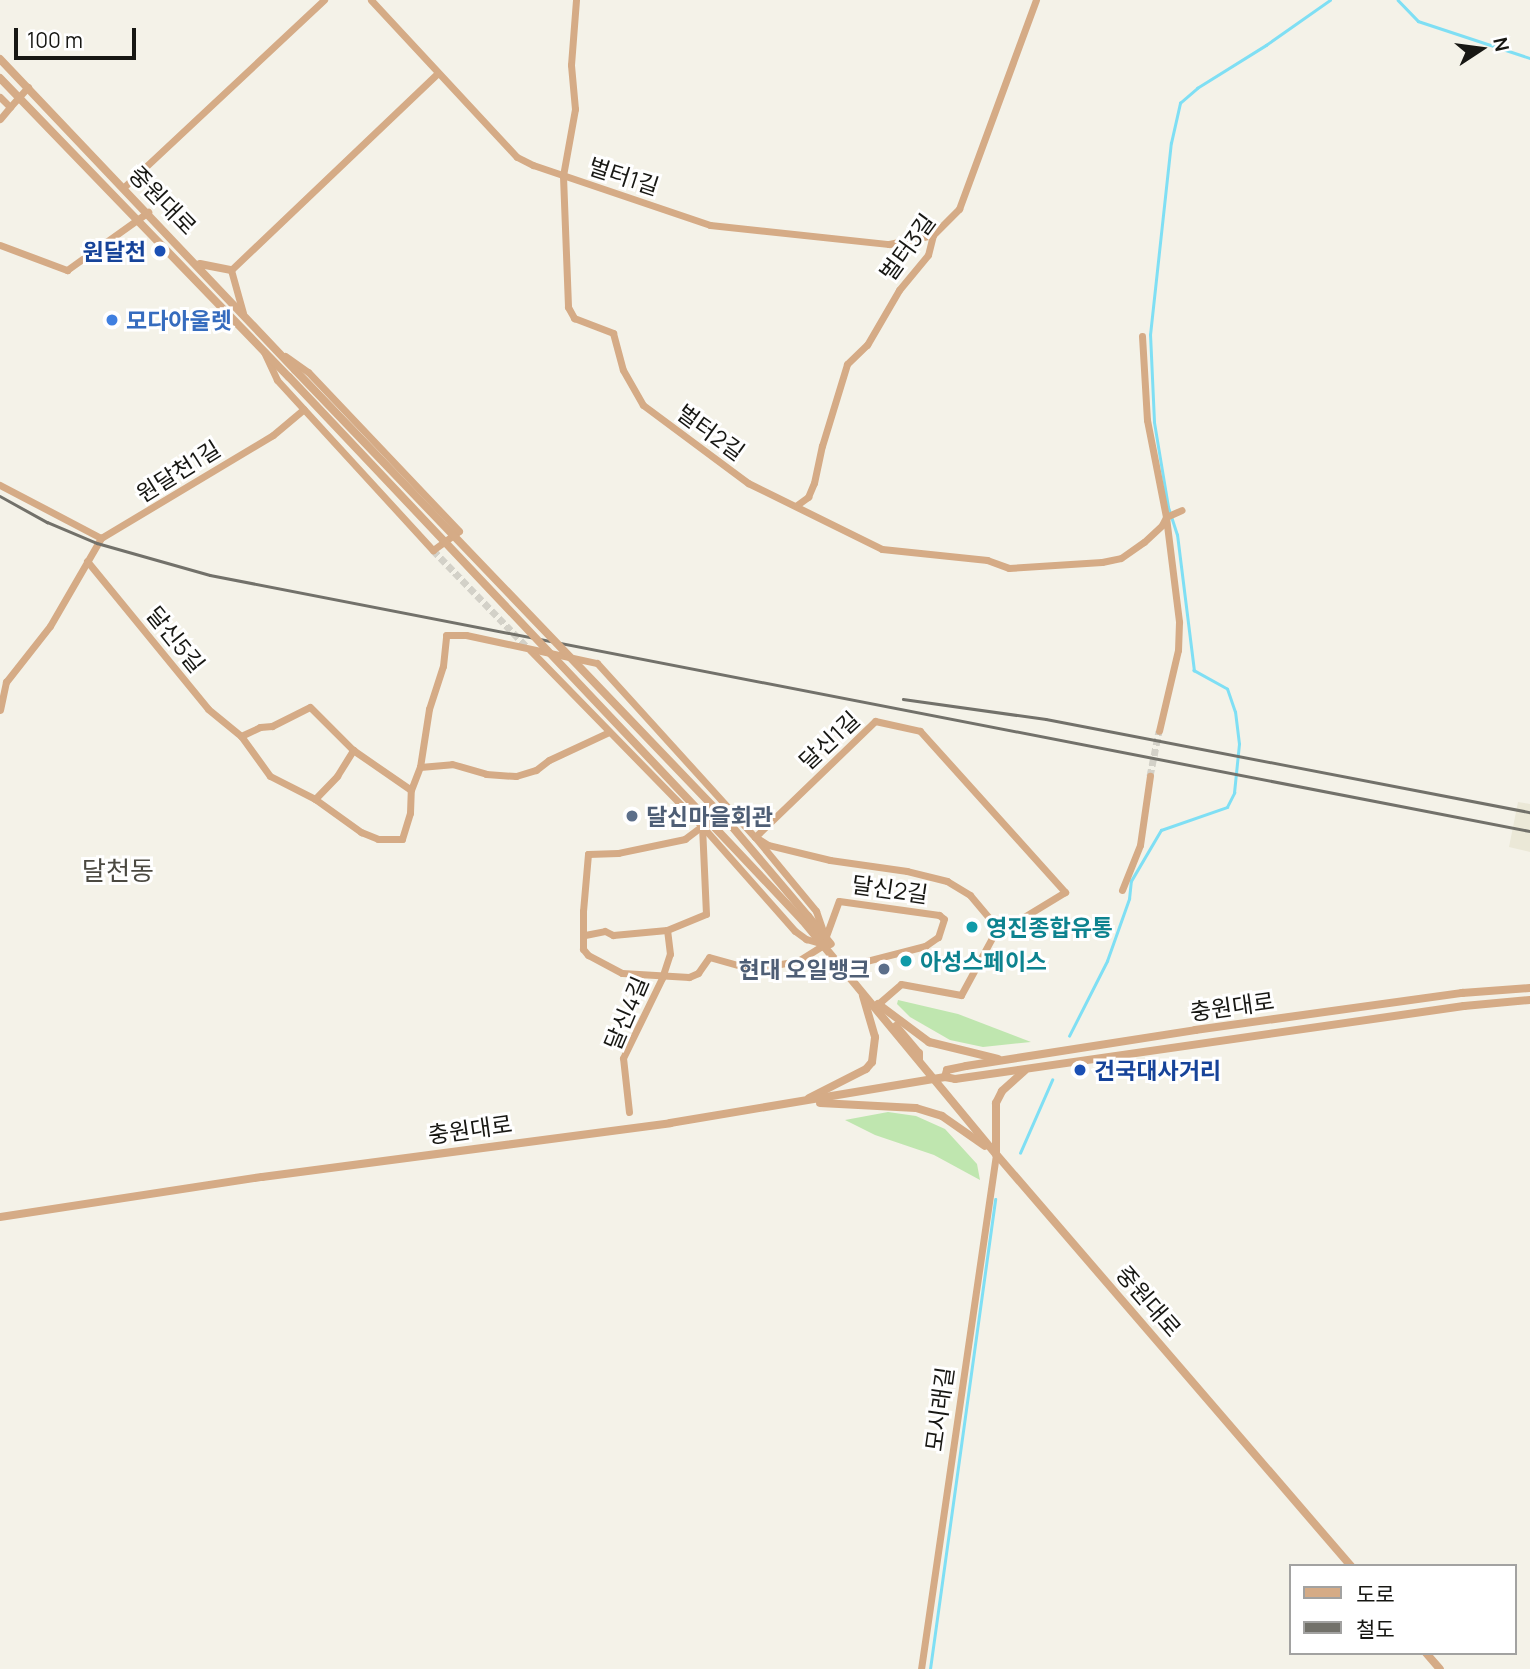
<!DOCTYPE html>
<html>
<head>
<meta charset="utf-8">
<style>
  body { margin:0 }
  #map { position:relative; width:1530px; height:1669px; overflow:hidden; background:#f4f2e8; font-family:Manrope,"Noto Sans KR",sans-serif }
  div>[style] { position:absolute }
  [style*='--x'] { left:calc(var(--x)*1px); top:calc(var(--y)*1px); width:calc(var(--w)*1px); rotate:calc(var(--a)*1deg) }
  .built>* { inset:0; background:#ebe8d7 }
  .green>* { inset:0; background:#bfe6af }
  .stream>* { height:2.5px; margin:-1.25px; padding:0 1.25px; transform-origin:1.25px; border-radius:1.25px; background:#7fdff4 }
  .minor-tunnel>* { height:7px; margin-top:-3.5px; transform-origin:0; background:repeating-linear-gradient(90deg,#d3d1c8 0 7px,transparent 0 10.5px) }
  .minor>* { height:7px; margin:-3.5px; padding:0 3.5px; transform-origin:3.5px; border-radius:3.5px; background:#d5ab86 }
  .tertiary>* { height:8px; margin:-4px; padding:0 4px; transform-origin:4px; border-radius:4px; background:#d5ab86 }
  .rail>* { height:2.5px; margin:-1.25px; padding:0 1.25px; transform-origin:1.25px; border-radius:1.25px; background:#72716a }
  .tertiary-bridge>* { height:8px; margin:-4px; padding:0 4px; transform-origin:4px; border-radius:4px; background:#d5ab86 }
  .dots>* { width:19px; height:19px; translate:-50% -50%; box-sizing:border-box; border:4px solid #fff; border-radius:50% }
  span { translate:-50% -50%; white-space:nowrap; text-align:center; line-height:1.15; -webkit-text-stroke:6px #fff; paint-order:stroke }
  .street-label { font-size:23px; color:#171713 }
  .transit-label { font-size:23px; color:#164399; font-weight:700 }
  .right { translate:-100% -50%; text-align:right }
  .left { translate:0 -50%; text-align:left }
  .shop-label { font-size:23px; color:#366cbe; font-weight:700 }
  .service-label { font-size:23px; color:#4e5e75; font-weight:700 }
  .culture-label { font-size:23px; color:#0d838f; font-weight:700 }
  .quarter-label { font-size:26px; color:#4b4941 }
  .legend { position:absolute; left:1289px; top:1564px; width:228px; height:91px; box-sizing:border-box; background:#fff; border:2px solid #a2a2a1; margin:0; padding:9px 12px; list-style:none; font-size:21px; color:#171713 }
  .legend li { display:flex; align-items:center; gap:14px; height:35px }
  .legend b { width:35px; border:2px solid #a2a2a1 }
  .north { position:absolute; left:1446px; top:14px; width:70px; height:70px; -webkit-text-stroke:5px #fff; paint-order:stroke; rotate:77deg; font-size:19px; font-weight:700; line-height:28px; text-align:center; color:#171713 }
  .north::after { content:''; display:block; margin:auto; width:24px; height:32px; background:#171713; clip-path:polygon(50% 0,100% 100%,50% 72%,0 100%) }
  .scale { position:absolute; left:14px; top:28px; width:122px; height:32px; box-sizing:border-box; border:4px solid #171713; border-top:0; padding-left:9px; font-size:21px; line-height:24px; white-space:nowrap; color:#171713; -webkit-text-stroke:5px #fff; paint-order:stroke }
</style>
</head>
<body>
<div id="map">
  <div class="built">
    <i style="clip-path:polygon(1518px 802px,1530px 804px,1530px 852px,1509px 847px)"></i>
  </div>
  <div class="green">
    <i style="clip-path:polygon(898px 1000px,958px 1014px,1031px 1042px,983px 1047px,950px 1040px,910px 1017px,897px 1004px)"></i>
    <i style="clip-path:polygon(888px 1112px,916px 1116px,945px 1129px,977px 1164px,980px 1180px,934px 1155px,875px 1135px,845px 1120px)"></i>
  </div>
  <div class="stream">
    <i style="--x:1398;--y:0;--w:29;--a:46"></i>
    <i style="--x:1418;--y:21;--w:118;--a:18.3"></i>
    <i style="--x:1069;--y:1036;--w:84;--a:-63.1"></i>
    <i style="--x:1107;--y:961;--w:66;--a:-70.5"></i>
    <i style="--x:1129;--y:899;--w:18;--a:-84"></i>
    <i style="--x:1131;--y:881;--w:59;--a:-59.5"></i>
    <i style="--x:1161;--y:830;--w:70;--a:-19.2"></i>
    <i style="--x:1227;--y:807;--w:16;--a:-63"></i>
    <i style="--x:1234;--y:793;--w:49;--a:-84.2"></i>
    <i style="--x:1239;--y:744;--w:32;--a:-97"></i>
    <i style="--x:1235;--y:712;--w:24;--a:-109"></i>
    <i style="--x:1227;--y:689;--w:38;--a:-151"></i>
    <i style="--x:1194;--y:671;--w:137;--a:-97.1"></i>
    <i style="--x:1177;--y:535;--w:29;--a:-108"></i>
    <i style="--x:1168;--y:507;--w:86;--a:-99.4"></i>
    <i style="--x:1154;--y:422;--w:87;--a:-92.6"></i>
    <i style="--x:1150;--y:335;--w:193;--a:-83.8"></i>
    <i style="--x:1171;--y:143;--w:41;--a:-77.3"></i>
    <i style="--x:1180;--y:103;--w:23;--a:-41"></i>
    <i style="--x:1197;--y:88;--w:81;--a:-31.9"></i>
    <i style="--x:1266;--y:45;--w:78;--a:-35.1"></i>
    <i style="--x:1020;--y:1153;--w:80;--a:-66.3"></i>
    <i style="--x:930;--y:1669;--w:474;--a:-82.1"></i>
  </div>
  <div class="minor-tunnel">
    <i style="--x:433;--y:550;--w:138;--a:45.9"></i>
    <i style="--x:1150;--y:776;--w:46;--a:-78.7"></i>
  </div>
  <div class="minor">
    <i style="--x:371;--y:0;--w:214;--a:47.1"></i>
    <i style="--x:517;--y:157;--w:18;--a:27"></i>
    <i style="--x:533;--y:165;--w:187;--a:18.7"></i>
    <i style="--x:710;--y:225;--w:180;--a:6.1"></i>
    <i style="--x:889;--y:244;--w:45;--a:-11.6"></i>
    <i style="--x:576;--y:0;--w:65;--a:94.4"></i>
    <i style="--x:571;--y:65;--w:44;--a:84.8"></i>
    <i style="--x:575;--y:109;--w:68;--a:100.2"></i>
    <i style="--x:563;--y:176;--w:131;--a:87.8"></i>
    <i style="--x:568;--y:307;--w:13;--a:61"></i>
    <i style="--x:574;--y:318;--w:42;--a:21"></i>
    <i style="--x:613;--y:333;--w:38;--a:75"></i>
    <i style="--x:623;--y:370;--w:40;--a:60.3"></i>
    <i style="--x:643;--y:405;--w:131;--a:36.6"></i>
    <i style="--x:748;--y:483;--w:149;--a:26.2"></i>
    <i style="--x:882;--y:549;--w:106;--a:6"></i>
    <i style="--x:987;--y:560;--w:23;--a:20"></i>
    <i style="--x:1009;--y:568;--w:93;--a:-3.7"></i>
    <i style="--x:1102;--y:562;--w:19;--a:-12"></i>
    <i style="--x:1121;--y:558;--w:28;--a:-35"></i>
    <i style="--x:1144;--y:542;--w:25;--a:-43"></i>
    <i style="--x:1162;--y:525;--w:9;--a:-63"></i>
    <i style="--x:1166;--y:517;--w:17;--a:-24"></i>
    <i style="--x:0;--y:97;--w:14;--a:45"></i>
    <i style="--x:10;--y:107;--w:27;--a:-48"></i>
    <i style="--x:0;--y:119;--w:16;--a:-50"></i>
    <i style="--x:124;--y:187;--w:274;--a:-43.1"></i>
    <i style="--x:0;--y:245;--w:72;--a:20.5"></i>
    <i style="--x:67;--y:270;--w:100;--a:-35.6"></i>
    <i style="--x:243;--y:313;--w:45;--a:-105.6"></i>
    <i style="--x:231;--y:270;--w:284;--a:-43.6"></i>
    <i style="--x:1142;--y:336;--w:84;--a:86.6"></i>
    <i style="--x:1147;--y:420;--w:99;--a:78.9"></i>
    <i style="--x:1166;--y:517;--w:106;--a:82.9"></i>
    <i style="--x:1179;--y:622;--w:28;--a:92"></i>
    <i style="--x:1178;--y:650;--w:83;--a:103.2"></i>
    <i style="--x:264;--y:352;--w:31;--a:65"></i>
    <i style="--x:277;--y:380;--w:231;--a:47.5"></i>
    <i style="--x:433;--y:550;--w:32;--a:-36"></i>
    <i style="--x:459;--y:531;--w:219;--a:-133.5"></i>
    <i style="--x:308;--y:372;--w:28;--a:-145"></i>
    <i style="--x:0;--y:485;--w:114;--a:27.7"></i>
    <i style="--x:101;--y:538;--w:200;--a:-30.9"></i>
    <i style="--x:273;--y:435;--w:40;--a:-40"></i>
    <i style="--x:797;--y:505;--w:14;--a:-36"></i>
    <i style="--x:808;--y:497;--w:15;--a:-67"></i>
    <i style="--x:814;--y:483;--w:38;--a:-78"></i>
    <i style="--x:822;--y:446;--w:86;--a:-73"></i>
    <i style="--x:847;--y:364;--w:28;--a:-44"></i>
    <i style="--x:867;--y:345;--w:64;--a:-59.8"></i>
    <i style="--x:899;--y:290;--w:45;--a:-50.4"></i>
    <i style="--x:928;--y:255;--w:21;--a:-76"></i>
    <i style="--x:933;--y:235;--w:37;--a:-45"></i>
    <i style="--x:959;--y:209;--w:223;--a:-69.8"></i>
    <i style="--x:87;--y:561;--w:191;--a:50.7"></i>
    <i style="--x:208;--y:709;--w:43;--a:39.3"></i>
    <i style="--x:241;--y:736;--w:21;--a:-25"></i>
    <i style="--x:260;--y:727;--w:12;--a:-5"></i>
    <i style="--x:272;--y:726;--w:42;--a:-26.6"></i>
    <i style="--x:310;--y:707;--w:61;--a:45"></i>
    <i style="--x:353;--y:750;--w:70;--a:34.6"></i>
    <i style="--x:411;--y:790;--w:25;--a:-69"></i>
    <i style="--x:420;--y:767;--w:32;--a:-5"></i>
    <i style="--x:452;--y:764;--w:35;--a:16"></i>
    <i style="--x:486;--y:774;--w:30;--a:4"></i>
    <i style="--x:516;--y:776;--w:21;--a:-17"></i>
    <i style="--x:536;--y:770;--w:16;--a:-38"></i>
    <i style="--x:549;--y:760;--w:66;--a:-25"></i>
    <i style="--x:530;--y:650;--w:246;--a:45.7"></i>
    <i style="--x:702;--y:826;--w:140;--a:48.5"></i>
    <i style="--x:795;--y:931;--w:14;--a:36"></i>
    <i style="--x:806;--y:939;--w:19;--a:16"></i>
    <i style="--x:0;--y:710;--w:29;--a:-78"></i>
    <i style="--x:6;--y:682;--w:71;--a:-51.8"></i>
    <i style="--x:50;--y:626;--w:102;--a:-59.9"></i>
    <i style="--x:241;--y:736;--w:49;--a:54.1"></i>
    <i style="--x:270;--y:776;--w:51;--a:27.1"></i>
    <i style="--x:315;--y:799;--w:57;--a:35.7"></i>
    <i style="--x:361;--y:832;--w:18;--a:22"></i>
    <i style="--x:378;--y:839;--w:24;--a:0"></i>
    <i style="--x:402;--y:839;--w:27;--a:-73"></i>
    <i style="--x:410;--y:813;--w:23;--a:-88"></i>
    <i style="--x:420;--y:767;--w:59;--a:-81.2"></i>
    <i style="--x:429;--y:709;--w:45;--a:-72"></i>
    <i style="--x:443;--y:666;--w:31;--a:-84"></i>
    <i style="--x:446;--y:635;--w:20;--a:0"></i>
    <i style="--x:466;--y:635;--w:134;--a:12.1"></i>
    <i style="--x:597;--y:663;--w:235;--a:47.8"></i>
    <i style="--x:755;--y:837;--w:96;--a:50.5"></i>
    <i style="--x:816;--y:911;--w:28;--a:71"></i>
    <i style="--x:315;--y:799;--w:32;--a:-46"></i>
    <i style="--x:337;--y:776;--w:31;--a:-58"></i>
    <i style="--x:702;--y:826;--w:21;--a:143"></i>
    <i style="--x:685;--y:839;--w:68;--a:168.2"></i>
    <i style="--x:618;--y:853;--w:30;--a:178"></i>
    <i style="--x:588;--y:854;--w:57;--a:95"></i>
    <i style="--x:583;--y:911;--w:38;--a:90"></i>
    <i style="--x:583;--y:949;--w:8;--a:50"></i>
    <i style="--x:588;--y:955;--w:38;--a:28"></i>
    <i style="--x:622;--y:973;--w:67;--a:3.4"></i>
    <i style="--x:689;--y:977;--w:10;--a:-24"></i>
    <i style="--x:698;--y:973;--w:19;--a:-55"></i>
    <i style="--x:709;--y:957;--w:45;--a:15.6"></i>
    <i style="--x:752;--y:969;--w:47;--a:-9.9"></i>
    <i style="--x:798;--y:961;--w:31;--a:-32"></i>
    <i style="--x:1122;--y:890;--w:48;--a:-68.2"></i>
    <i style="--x:1140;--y:845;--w:70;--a:-81.8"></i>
    <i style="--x:585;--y:935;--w:20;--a:-11"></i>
    <i style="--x:605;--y:931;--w:9;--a:27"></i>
    <i style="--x:613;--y:935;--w:54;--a:-5.3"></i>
    <i style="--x:667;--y:930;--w:42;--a:-22.3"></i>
    <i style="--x:706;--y:914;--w:87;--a:-92.6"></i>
    <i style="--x:826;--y:936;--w:37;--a:-70"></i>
    <i style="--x:839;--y:901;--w:101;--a:8"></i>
    <i style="--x:939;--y:915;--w:6;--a:39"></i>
    <i style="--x:944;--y:919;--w:19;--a:108"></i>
    <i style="--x:938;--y:937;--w:16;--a:145"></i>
    <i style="--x:925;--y:946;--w:61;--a:165.7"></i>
    <i style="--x:866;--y:961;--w:17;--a:149"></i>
    <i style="--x:878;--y:1004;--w:30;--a:-41"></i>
    <i style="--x:901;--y:984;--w:61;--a:10.4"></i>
    <i style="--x:961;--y:995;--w:67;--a:-61.5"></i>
    <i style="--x:993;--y:936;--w:17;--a:-100"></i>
    <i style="--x:990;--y:919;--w:31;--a:-130"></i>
    <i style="--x:970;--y:895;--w:27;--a:-149"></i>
    <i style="--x:947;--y:881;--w:41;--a:-166"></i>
    <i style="--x:907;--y:871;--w:78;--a:-171.9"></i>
    <i style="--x:830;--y:860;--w:64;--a:-166.4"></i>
    <i style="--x:768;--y:845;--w:15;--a:-148"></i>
    <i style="--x:755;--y:837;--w:167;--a:-44"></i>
    <i style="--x:875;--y:721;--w:46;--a:12.5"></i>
    <i style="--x:920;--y:731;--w:217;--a:48"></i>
    <i style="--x:1065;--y:892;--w:84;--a:148.6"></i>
    <i style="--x:629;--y:1112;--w:54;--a:-96.3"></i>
    <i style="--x:623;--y:1058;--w:89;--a:-64"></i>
    <i style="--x:662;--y:978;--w:25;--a:-72"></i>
    <i style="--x:670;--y:954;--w:24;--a:-97"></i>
    <i style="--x:921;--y:1669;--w:520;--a:-81.71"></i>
  </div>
  <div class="tertiary">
    <i style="--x:0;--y:59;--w:429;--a:46.5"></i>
    <i style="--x:0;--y:78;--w:416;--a:46"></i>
    <i style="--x:200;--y:264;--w:32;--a:11"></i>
    <i style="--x:808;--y:916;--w:36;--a:51"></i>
    <i style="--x:803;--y:921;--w:303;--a:50.4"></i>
    <i style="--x:996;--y:1154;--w:544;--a:49.25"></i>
    <i style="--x:878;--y:1004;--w:64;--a:36.7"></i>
    <i style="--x:929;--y:1042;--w:71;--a:13.8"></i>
    <i style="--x:896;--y:1026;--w:35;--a:50"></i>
    <i style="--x:919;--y:1053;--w:7;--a:90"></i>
    <i style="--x:945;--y:1077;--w:7;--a:-74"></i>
    <i style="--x:947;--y:1070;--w:19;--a:-12"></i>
    <i style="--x:966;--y:1066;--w:232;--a:-8.9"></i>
    <i style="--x:1195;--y:1030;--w:270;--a:-7.9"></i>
    <i style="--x:1462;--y:993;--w:68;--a:-4.2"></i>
    <i style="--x:809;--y:1098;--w:64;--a:-27"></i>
    <i style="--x:866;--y:1069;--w:9;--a:-49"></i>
    <i style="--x:872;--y:1062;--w:25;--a:-83"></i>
    <i style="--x:875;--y:1037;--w:43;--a:-106.3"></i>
    <i style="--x:820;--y:1103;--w:96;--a:3"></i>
    <i style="--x:916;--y:1108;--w:27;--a:17"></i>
    <i style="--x:942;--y:1116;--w:52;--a:34.9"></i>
    <i style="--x:996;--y:1154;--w:51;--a:-90"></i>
    <i style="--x:996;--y:1103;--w:13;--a:-63"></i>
    <i style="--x:1002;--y:1091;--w:31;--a:-42"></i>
    <i style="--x:0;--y:1217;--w:265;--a:-8.7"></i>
    <i style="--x:262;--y:1177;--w:412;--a:-7.5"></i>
    <i style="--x:670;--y:1123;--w:279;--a:-9.5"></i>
    <i style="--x:945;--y:1077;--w:10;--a:11"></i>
    <i style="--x:955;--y:1079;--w:514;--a:-8.16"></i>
    <i style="--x:1464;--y:1006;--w:66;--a:-5.2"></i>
    <i style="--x:1426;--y:1653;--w:21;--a:49"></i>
  </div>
  <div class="rail">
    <i style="--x:0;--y:496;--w:54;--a:29"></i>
    <i style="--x:47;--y:522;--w:54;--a:22.8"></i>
    <i style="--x:97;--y:543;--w:117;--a:15.8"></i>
    <i style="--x:210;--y:575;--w:1345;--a:10.98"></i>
    <i style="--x:903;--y:699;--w:144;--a:8"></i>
    <i style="--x:1046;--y:719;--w:493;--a:10.9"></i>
  </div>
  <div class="tertiary-bridge">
    <i style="--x:295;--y:370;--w:627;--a:46.23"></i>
    <i style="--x:729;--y:823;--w:122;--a:49.7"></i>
    <i style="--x:289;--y:377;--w:748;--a:46.62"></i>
  </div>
  <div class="dots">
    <i style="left:160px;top:251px;background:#1a4fb4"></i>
    <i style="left:112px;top:320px;background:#3f7fe0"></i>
    <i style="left:632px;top:816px;background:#5c6f8a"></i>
    <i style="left:972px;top:927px;background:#0f9aa8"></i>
    <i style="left:906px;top:961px;background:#0f9aa8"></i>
    <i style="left:884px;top:969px;background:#5c6f8a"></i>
    <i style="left:1080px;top:1070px;background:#1a4fb4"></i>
  </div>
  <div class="street-label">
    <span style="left:624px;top:176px;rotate:18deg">벌터1길</span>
    <span style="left:163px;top:200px;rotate:46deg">중원대로</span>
    <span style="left:907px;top:247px;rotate:-54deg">벌터3길</span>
    <span style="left:711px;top:432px;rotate:36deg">벌터2길</span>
    <span style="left:178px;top:471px;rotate:-32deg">원달천1길</span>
    <span style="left:176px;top:639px;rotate:51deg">달신5길</span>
    <span style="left:829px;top:740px;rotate:-43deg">달신1길</span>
    <span style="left:890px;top:889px;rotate:8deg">달신2길</span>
    <span style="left:1232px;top:1006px;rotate:-8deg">충원대로</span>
    <span style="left:626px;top:1013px;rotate:-67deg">달신4길</span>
    <span style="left:470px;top:1129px;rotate:-8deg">충원대로</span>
    <span style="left:1149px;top:1301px;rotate:49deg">중원대로</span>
    <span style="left:939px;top:1409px;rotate:-82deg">모시래길</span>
  </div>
  <div class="transit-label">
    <span class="right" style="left:146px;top:251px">원달천</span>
    <span class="left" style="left:1094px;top:1070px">건국대사거리</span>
  </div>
  <div class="shop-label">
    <span class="left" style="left:126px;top:320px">모다아울렛</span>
  </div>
  <div class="service-label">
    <span class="left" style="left:646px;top:816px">달신마을회관</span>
    <span class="right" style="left:870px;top:969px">현대 오일뱅크</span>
  </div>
  <div class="culture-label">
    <span class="left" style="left:986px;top:927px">영진종합유통</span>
    <span class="left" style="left:920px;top:961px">아성스페이스</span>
  </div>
  <div class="quarter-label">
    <span style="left:118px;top:871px">달천동</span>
  </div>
  <ul class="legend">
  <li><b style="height:9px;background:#d5ab86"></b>도로</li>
  <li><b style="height:9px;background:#72716a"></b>철도</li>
  </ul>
  <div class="north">N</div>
  <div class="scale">100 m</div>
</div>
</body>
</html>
